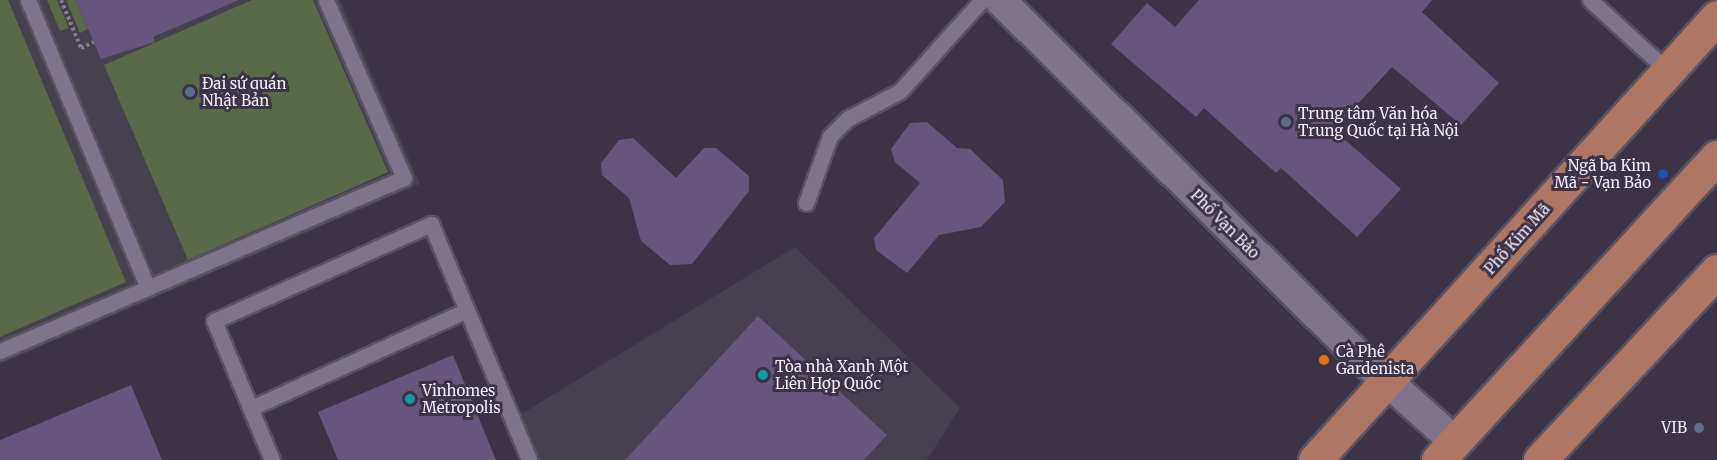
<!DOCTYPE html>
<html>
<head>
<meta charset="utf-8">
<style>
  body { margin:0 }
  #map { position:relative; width:1717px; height:460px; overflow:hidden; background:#3c3347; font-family:Merriweather,serif }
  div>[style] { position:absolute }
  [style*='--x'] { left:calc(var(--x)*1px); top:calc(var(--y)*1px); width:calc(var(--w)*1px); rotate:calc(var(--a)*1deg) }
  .commercial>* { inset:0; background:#46404f }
  .green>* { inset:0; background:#5a6947 }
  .building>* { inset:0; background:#66557c }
  .path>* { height:4px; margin-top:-2px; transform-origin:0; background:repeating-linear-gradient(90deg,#867e8f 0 3px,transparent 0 6px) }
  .roads { filter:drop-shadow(2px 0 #595262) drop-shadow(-2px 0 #595262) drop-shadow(0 2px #595262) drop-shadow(0 -2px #595262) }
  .lane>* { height:15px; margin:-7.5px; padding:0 7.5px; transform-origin:7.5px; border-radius:7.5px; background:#7e758c }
  .street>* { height:30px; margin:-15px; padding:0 15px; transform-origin:15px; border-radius:15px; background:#7e758c }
  .primary>* { height:33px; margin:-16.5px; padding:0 16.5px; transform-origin:16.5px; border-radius:16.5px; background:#af7663 }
  .dots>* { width:16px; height:16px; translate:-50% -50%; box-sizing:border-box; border:3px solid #3c3347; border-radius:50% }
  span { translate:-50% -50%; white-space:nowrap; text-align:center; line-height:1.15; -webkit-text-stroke:6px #3c3347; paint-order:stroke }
  .poi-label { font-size:15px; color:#f2edfa }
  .left { translate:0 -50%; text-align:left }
  .right { translate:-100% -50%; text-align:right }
  .street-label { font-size:15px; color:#f2edfa }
</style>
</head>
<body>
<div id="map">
  <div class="commercial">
    <i style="clip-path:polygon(0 0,340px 0,420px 184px,0 364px)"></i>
    <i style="clip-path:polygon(795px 247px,960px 408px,927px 460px,537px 460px,518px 416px)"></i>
  </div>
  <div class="green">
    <i style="clip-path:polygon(0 0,8px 0,126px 282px,0 337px)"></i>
    <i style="clip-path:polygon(47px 0,57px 0,69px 28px,60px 31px)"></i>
    <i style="clip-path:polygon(66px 0,76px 0,88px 29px,80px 33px)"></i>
    <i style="clip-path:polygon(252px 0,313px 0,388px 172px,188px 260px,104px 65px)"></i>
  </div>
  <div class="building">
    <i style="clip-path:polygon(76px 0,239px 0,153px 37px,155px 42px,101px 59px)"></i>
    <i style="clip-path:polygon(1199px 0,1432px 0,1422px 12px,1499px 83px,1461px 125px,1392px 67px,1334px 130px,1401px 189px,1357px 237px,1281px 168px,1276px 173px,1204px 108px,1196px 117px,1111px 44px,1147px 3px,1175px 27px)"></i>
    <i style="clip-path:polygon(927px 122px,957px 148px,970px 149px,1003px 180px,1005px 202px,981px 227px,939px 235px,907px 273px,876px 250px,874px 238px,920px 183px,895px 162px,891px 149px,910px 123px)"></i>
    <i style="clip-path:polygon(633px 138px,676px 178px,704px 148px,716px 148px,749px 176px,749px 191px,692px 264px,670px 265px,641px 241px,629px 198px,602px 175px,601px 163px,619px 140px)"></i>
    <i style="clip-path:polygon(758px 316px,887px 435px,864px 460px,625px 460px)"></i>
    <i style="clip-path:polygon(453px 355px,496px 460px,338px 460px,318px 412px)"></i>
    <i style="clip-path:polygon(131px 385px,162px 460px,0 460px,0 440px)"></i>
  </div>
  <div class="path">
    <i style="--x:61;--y:0;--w:52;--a:67.4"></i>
    <i style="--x:81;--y:48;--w:14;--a:-25"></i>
  </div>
  <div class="roads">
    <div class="lane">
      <i style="--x:28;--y:0;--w:312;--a:67.4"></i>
      <i style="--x:1590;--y:0;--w:107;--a:42.3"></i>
      <i style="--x:806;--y:203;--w:71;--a:-70.3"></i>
      <i style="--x:830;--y:136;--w:24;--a:-45"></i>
      <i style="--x:847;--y:119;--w:60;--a:-27.8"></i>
      <i style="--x:900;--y:91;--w:122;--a:-48"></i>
      <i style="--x:0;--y:351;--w:439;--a:-23.2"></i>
      <i style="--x:404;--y:178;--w:194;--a:-113.7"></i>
      <i style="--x:251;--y:408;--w:237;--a:-24.4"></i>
      <i style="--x:272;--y:460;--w:151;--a:-112.6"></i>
      <i style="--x:214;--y:321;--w:238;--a:-24.1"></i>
      <i style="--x:431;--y:224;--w:256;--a:67.4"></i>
    </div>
    <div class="street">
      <i style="--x:1000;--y:0;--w:491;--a:44.8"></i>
      <i style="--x:1348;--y:346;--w:144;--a:41.9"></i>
    </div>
    <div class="primary">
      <i style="--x:1315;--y:460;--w:598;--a:-47.78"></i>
      <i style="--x:1438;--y:460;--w:412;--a:-47.4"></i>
      <i style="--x:1540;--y:460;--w:259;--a:-46.9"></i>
    </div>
  </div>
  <div class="dots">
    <i style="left:190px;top:92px;background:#5c6f8a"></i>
    <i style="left:1286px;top:122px;background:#5c6f8a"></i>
    <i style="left:1663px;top:174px;background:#1a4fb4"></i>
    <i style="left:1324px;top:360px;background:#e8710a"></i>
    <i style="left:763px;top:375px;background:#0f9aa8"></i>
    <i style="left:410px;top:399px;background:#0f9aa8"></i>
    <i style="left:1699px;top:428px;background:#5c6f8a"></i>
  </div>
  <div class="poi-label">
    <span class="left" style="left:202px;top:92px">Đại sứ quán<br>Nhật Bản</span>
    <span class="left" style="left:1298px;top:122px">Trung tâm Văn hóa<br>Trung Quốc tại Hà Nội</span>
    <span class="right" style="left:1651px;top:174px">Ngã ba Kim<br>Mã - Vạn Bảo</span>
    <span class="left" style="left:1336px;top:360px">Cà Phê<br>Gardenista</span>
    <span class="left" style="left:775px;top:375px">Tòa nhà Xanh Một<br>Liên Hợp Quốc</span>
    <span class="left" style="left:422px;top:399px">Vinhomes<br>Metropolis</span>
    <span class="right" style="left:1687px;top:428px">VIB</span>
  </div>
  <div class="street-label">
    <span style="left:1225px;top:224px;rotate:45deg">Phố Vạn Bảo</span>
    <span style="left:1517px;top:239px;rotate:-48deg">Phố Kim Mã</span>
  </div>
</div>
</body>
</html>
